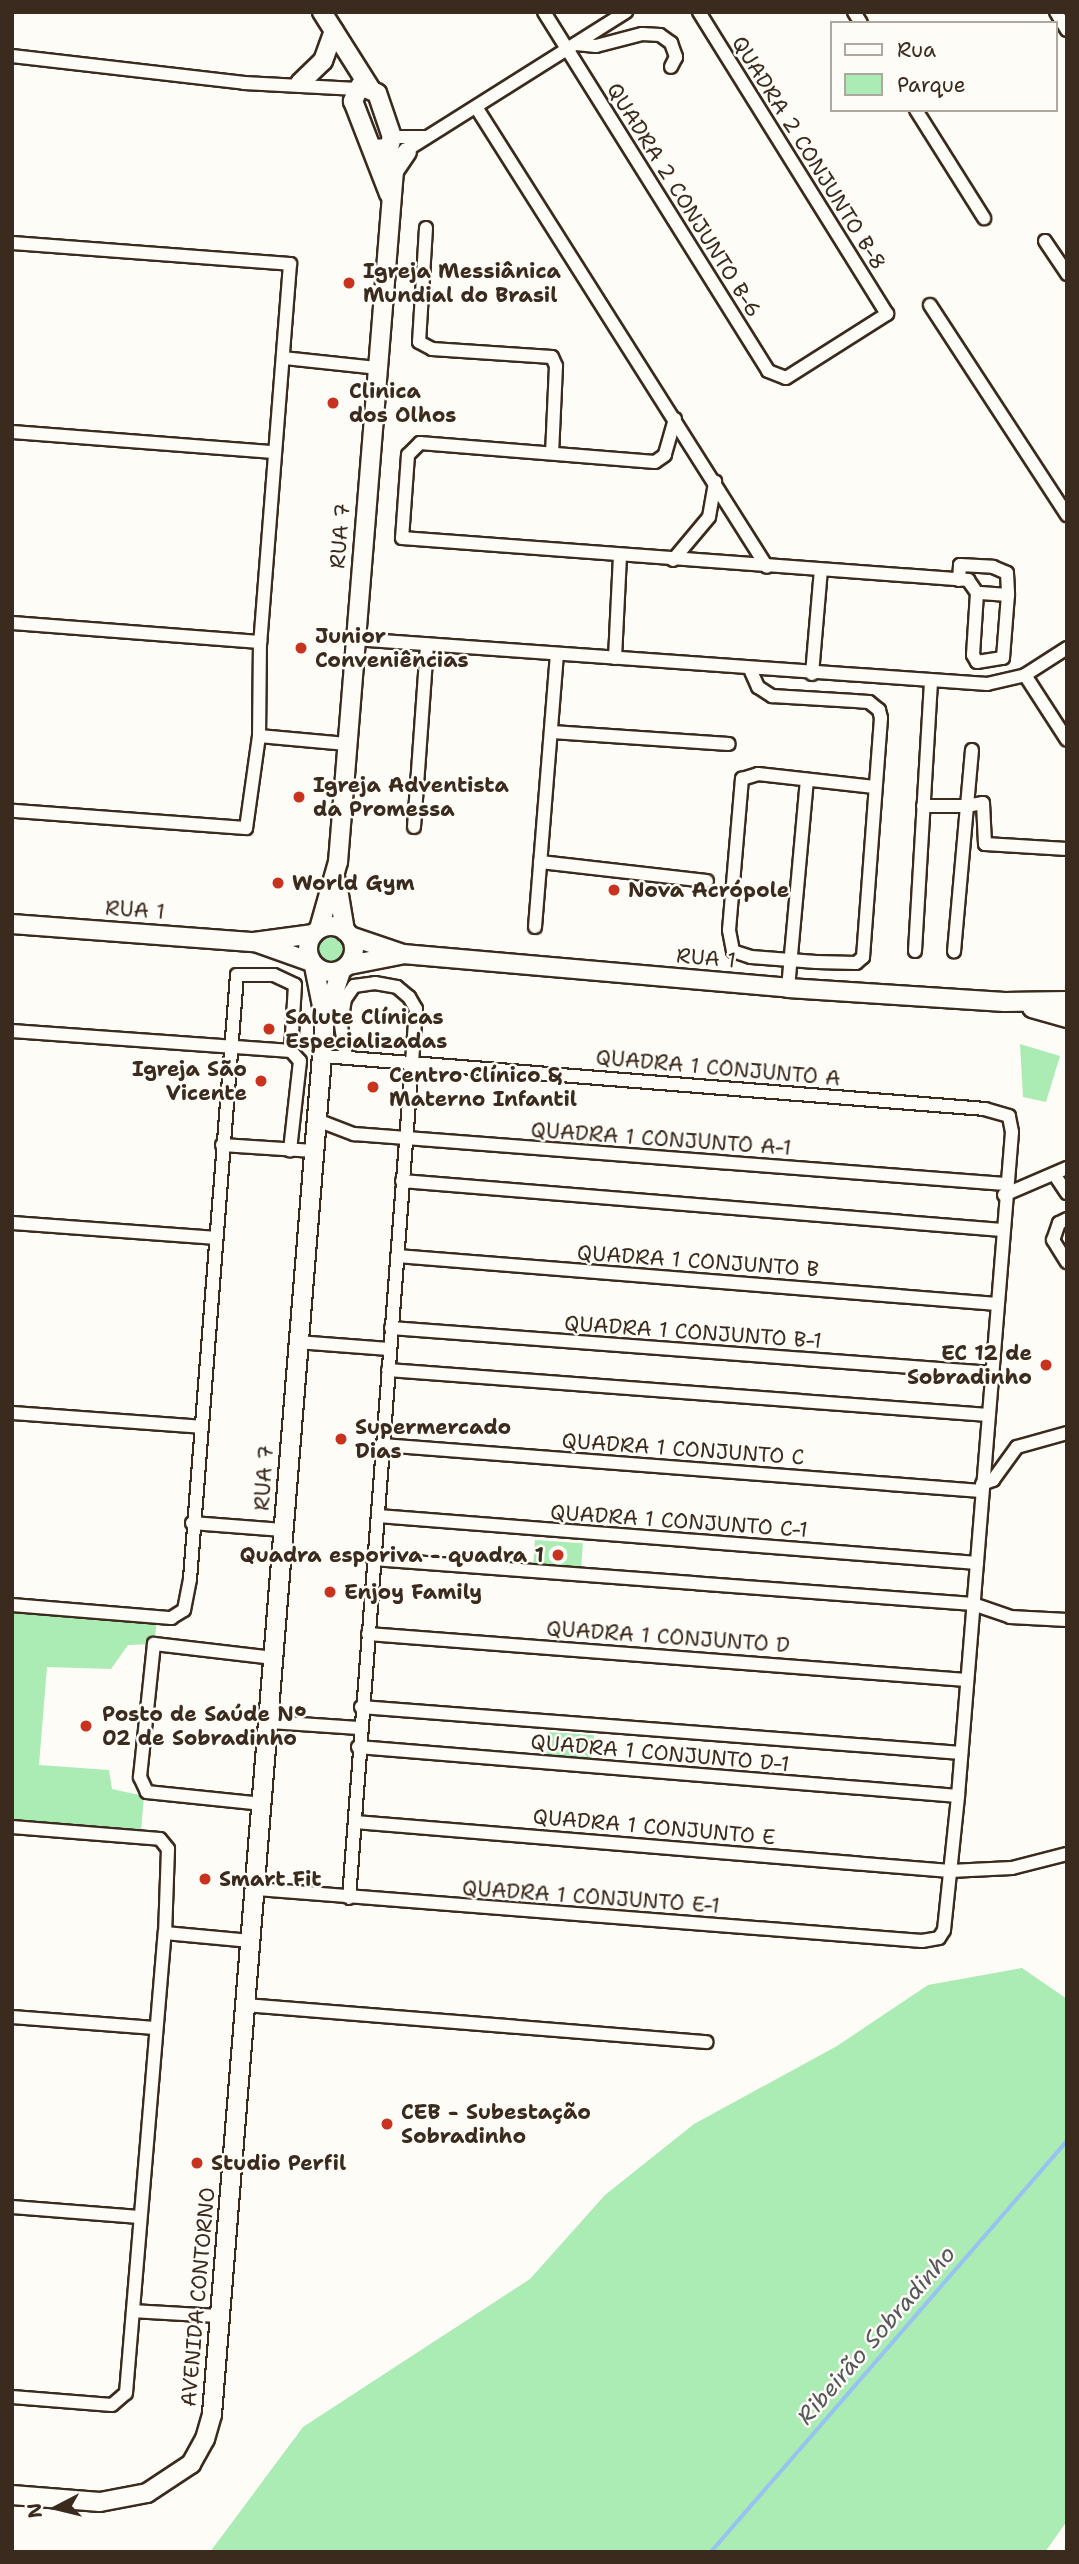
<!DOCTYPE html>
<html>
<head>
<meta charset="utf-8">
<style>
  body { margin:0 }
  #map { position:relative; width:1079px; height:2564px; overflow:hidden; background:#fdfcf7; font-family:"Shantell Sans",sans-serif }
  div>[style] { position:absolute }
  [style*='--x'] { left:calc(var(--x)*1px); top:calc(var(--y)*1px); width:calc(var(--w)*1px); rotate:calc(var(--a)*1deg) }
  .green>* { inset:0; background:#abebb4; transform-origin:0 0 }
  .round { border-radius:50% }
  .stream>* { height:3.5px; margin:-1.75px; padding:0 1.75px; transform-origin:1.75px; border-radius:1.75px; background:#97c3f0 }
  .roads { filter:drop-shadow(2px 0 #3b2a1e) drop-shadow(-2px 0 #3b2a1e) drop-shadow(0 2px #3b2a1e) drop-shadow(0 -2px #3b2a1e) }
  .street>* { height:12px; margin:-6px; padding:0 6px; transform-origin:6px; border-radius:6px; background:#fdfcf7 }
  .secondary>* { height:18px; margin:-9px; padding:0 9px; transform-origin:9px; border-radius:9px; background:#fdfcf7 }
  .secondary>.ring { margin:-9px; padding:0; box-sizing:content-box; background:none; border:18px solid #fdfcf7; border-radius:50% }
  .dots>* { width:19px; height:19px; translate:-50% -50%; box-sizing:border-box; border:4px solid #fdfcf7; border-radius:50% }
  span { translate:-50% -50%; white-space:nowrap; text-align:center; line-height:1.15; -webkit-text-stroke:5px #fdfcf7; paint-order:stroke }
  .street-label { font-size:21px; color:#3b2a1e }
  .poi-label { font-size:21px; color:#3b2a1e; font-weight:700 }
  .left { translate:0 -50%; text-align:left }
  .right { translate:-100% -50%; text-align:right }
  .water-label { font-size:23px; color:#57585d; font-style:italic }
  .frame { position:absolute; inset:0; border:14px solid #3b2a1e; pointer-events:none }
  .legend { position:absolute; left:830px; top:21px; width:228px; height:91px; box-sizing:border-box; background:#fdfcf7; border:2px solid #afa8a0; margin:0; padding:9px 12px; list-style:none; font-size:21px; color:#3b2a1e }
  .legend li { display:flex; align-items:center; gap:14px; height:35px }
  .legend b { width:35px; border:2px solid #afa8a0 }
  .north { position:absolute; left:21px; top:2473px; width:70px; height:70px; -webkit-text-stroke:5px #fdfcf7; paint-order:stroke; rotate:263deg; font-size:19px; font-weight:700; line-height:28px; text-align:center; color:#3b2a1e }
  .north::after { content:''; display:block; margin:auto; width:24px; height:32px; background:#3b2a1e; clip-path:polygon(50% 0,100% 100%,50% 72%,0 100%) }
</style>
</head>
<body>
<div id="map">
  <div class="green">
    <i class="round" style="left:312px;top:930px;width:38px;height:38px"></i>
    <i style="clip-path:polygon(1020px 1044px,1060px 1056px,1046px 1102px,1023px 1097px)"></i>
    <i style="left:535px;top:1540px;width:48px;height:27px;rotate:4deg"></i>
    <i style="clip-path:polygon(12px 1609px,157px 1620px,154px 1644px,128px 1645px,111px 1669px,47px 1667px,39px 1765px,109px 1770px,112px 1789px,144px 1796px,141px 1831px,12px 1821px)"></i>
    <i style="left:548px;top:1732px;width:46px;height:26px;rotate:4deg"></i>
    <i style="clip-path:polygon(1022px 1968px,1067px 1999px,1067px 2521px,1045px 2552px,210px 2552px,303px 2427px,530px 2279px,605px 2195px,694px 2124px,837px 2046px,928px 1985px)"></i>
  </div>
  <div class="stream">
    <i style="--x:711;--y:2552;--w:544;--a:-49.1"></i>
  </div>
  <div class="roads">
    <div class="street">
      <i style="--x:544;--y:12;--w:423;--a:58"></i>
      <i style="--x:768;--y:371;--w:19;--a:21"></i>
      <i style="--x:786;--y:378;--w:120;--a:-32.4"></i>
      <i style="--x:887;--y:314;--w:356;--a:-121.9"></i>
      <i style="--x:854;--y:12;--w:13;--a:58"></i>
      <i style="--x:1056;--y:12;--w:21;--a:59"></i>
      <i style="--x:576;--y:44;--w:20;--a:6"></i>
      <i style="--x:596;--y:46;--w:48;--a:-14.6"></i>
      <i style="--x:642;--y:34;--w:18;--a:3"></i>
      <i style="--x:660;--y:35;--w:14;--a:36"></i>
      <i style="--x:671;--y:43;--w:15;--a:70"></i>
      <i style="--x:676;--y:57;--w:11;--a:117"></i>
      <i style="--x:12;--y:56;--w:234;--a:6.6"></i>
      <i style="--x:244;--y:83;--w:113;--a:3"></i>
      <i style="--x:476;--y:107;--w:544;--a:57.68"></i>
      <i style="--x:916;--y:110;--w:128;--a:57.8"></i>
      <i style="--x:392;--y:137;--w:34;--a:0"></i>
      <i style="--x:402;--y:153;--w:265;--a:-32.2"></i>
      <i style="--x:426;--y:228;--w:114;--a:93.5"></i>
      <i style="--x:419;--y:342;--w:15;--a:28"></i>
      <i style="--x:432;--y:349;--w:120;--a:3.8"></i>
      <i style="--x:552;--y:357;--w:10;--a:66"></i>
      <i style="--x:556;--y:366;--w:87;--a:92.6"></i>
      <i style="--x:1045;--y:241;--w:40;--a:56"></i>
      <i style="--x:12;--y:243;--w:279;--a:4.3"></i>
      <i style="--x:290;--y:264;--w:379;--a:94.5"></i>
      <i style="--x:260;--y:642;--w:94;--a:90.6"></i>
      <i style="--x:259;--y:736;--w:93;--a:98"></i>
      <i style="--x:246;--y:828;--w:235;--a:-175.8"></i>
      <i style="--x:930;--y:305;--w:251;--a:56.9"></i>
      <i style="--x:284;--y:358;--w:94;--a:6.1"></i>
      <i style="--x:675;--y:419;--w:37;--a:106"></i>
      <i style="--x:665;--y:455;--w:12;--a:145"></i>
      <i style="--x:655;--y:462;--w:236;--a:-175.4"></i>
      <i style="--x:420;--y:443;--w:17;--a:135"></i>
      <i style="--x:408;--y:455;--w:83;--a:94.1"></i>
      <i style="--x:402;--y:538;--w:568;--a:4.24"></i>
      <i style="--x:968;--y:580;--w:16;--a:55"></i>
      <i style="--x:977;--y:593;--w:62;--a:93.7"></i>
      <i style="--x:973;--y:655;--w:8;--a:60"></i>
      <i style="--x:977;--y:662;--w:26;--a:-9"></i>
      <i style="--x:1003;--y:658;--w:63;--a:-85.5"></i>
      <i style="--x:12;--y:432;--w:263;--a:4.4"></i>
      <i style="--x:673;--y:560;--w:56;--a:-50.1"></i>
      <i style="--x:709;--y:517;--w:36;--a:-80"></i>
      <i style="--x:959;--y:580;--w:15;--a:-86"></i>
      <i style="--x:960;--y:565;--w:33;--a:3"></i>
      <i style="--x:993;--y:567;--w:15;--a:23"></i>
      <i style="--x:1007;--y:573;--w:22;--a:87"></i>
      <i style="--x:1008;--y:595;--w:31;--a:-176"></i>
      <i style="--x:12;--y:623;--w:249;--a:4.4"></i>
      <i style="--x:354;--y:639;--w:635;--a:4.07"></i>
      <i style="--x:987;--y:684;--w:39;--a:-13"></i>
      <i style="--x:1025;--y:675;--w:50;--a:-32.7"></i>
      <i style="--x:615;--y:658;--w:101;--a:-87.2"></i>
      <i style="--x:750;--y:669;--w:20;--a:66"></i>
      <i style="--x:758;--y:687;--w:17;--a:33"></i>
      <i style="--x:772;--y:696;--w:97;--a:3.5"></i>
      <i style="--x:869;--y:702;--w:13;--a:39"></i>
      <i style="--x:879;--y:710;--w:8;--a:76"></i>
      <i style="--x:881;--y:718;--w:240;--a:94.3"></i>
      <i style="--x:863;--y:957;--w:9;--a:139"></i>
      <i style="--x:856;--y:963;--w:40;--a:-178.6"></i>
      <i style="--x:816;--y:962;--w:65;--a:-175.6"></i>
      <i style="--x:751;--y:957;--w:19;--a:-162"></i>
      <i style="--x:733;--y:951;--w:21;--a:-101"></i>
      <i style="--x:729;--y:930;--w:152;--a:-85.1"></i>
      <i style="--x:742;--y:779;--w:17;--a:-17"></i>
      <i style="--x:758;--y:774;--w:117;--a:6.4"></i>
      <i style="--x:812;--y:674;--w:104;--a:-85.1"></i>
      <i style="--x:1025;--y:675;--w:77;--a:57.1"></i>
      <i style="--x:552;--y:732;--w:177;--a:3.9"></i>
      <i style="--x:259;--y:736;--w:88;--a:5.2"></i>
      <i style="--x:972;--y:750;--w:56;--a:95.1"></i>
      <i style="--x:967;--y:806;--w:16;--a:-11"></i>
      <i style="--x:983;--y:803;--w:41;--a:87.2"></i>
      <i style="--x:985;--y:844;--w:82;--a:3.5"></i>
      <i style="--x:923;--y:806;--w:44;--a:0"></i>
      <i style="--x:967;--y:806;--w:146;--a:95.1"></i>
      <i style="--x:414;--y:827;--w:183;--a:-85.9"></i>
      <i style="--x:540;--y:862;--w:168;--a:6.5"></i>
      <i style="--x:535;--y:927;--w:274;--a:-85.4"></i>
      <i style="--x:915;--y:951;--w:268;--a:-86.6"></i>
      <i style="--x:788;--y:988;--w:209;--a:-84.8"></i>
      <i style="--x:12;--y:1031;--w:280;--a:4.1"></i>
      <i style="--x:291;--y:1051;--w:13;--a:48"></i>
      <i style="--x:300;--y:1061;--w:90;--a:96.4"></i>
      <i style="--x:346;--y:1057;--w:33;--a:-99"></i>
      <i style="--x:341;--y:1024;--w:25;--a:-81"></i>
      <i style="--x:345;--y:999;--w:16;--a:-55"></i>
      <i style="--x:354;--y:986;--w:21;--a:-8"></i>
      <i style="--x:375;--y:983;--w:22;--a:10"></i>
      <i style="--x:397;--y:987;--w:16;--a:40"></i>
      <i style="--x:409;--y:997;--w:14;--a:60"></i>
      <i style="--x:416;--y:1009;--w:53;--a:94.3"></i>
      <i style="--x:412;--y:1062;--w:838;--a:94.31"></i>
      <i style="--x:317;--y:1120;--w:40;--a:21"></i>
      <i style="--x:354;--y:1134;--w:653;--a:4.39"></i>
      <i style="--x:222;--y:1145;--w:92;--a:3.7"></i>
      <i style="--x:1054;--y:1174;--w:23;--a:56"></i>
      <i style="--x:402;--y:1181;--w:602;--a:4.67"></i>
      <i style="--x:1004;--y:1195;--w:69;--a:-23.2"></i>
      <i style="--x:1067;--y:1219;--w:9;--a:153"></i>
      <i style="--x:1059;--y:1223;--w:18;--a:109"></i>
      <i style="--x:1053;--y:1240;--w:26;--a:58"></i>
      <i style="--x:12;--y:1223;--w:203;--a:4.2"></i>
      <i style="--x:397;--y:1256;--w:602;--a:4.57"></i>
      <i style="--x:391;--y:1328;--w:603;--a:4.28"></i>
      <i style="--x:297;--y:1342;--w:92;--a:4.4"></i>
      <i style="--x:388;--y:1370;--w:602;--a:4.29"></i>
      <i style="--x:12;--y:1413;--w:190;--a:4.2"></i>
      <i style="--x:382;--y:1445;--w:601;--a:4.39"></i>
      <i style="--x:982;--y:1484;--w:12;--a:-20"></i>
      <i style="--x:993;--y:1480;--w:41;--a:-54"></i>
      <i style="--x:1017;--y:1447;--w:52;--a:-15.6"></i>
      <i style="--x:378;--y:1516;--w:601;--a:4.49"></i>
      <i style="--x:192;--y:1523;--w:91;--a:4.4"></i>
      <i style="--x:373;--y:1559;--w:602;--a:4.29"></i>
      <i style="--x:973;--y:1604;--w:39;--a:19"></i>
      <i style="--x:1010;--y:1617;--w:57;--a:3"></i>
      <i style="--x:12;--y:1605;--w:160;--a:4.7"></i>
      <i style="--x:171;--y:1618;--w:15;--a:-32"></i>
      <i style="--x:184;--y:1610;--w:32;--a:-79"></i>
      <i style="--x:190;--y:1579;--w:606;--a:-85.55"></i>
      <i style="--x:237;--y:975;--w:37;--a:0"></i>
      <i style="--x:274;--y:975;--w:23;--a:25"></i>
      <i style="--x:295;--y:985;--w:66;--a:93.5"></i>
      <i style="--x:368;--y:1634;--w:600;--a:4.4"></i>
      <i style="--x:361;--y:1707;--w:602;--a:4.38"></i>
      <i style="--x:269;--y:1722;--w:91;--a:3.8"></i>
      <i style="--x:358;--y:1747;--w:602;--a:4.67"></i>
      <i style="--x:263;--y:1804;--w:117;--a:-174.1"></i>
      <i style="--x:147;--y:1792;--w:17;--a:-115"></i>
      <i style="--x:140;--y:1777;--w:134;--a:-84"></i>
      <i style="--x:154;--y:1644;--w:121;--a:6.7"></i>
      <i style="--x:355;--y:1822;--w:597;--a:4.71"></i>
      <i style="--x:950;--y:1871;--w:62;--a:-2.8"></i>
      <i style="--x:1012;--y:1868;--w:57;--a:-14.3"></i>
      <i style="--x:12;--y:1827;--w:148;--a:4.6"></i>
      <i style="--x:160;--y:1839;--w:13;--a:51"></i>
      <i style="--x:168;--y:1849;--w:84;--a:92"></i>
      <i style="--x:165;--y:1933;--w:86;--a:5.3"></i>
      <i style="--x:257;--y:1889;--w:667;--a:4.47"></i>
      <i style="--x:922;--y:1941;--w:17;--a:-10"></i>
      <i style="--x:939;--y:1938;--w:9;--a:-58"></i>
      <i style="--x:944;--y:1930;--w:135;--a:-84"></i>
      <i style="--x:958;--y:1796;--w:666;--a:-85.35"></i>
      <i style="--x:1012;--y:1132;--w:16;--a:-101"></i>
      <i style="--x:1009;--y:1116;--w:25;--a:-164"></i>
      <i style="--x:985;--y:1109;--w:664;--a:-175.42"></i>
      <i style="--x:245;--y:2005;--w:463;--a:4.6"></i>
      <i style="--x:12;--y:2017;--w:143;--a:4.4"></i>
      <i style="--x:12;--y:2207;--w:128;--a:4.5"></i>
      <i style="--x:133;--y:2311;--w:88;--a:3.3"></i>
      <i style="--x:12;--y:2397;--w:100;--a:4.6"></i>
      <i style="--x:112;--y:2405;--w:18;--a:-41"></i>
      <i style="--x:126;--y:2393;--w:462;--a:-85.2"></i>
    </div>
    <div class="secondary">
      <i style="--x:322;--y:12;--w:90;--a:57.7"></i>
      <i style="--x:300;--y:83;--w:32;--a:-44"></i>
      <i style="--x:323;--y:61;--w:32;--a:-70"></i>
      <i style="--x:373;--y:149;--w:16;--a:-4"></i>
      <i style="--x:389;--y:148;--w:11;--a:-75"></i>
      <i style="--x:392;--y:137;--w:46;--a:-108.8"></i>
      <i style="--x:377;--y:93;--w:18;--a:-158"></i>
      <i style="--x:360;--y:86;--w:17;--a:115"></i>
      <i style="--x:353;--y:101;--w:100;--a:68.8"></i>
      <i style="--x:394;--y:171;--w:23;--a:-56"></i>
      <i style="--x:337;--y:883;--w:49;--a:80.5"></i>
      <i style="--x:12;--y:924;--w:243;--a:4.3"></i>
      <i style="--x:254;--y:942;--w:60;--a:-7.7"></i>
      <i class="ring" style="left:308px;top:926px;width:28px;height:28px"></i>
      <i style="--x:319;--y:929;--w:70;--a:-74.2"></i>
      <i style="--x:338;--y:862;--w:693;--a:-85.37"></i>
      <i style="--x:394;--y:171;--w:23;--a:-108"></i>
      <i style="--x:350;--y:936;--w:56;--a:18.8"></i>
      <i style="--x:403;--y:954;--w:386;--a:5"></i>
      <i style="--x:788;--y:988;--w:217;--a:3.7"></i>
      <i style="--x:1005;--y:1002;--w:62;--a:-0.9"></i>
      <i style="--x:258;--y:943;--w:56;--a:19.7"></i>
      <i style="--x:349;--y:965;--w:52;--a:-11.1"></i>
      <i style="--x:314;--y:966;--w:51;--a:78.7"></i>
      <i style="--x:1032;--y:1008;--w:36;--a:16"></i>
      <i style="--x:12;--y:2495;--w:88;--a:4.5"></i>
      <i style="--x:100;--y:2502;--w:48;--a:-10.8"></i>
      <i style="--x:147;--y:2493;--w:53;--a:-33.4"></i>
      <i style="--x:191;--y:2464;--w:29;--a:-61"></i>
      <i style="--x:205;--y:2439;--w:26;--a:-74"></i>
      <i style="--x:212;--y:2414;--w:1399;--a:-85.37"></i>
      <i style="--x:325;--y:1020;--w:52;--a:-71.9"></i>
    </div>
  </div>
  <div class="dots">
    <i style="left:349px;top:283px;background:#c8321e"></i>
    <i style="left:333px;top:403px;background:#c8321e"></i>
    <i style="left:301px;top:648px;background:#c8321e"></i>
    <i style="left:299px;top:797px;background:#c8321e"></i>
    <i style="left:278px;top:883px;background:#c8321e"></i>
    <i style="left:614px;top:890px;background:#c8321e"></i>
    <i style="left:269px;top:1029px;background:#c8321e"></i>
    <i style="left:261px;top:1081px;background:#c8321e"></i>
    <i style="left:373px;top:1087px;background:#c8321e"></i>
    <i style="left:1046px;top:1365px;background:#c8321e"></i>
    <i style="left:341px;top:1439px;background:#c8321e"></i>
    <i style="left:558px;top:1555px;background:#c8321e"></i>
    <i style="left:330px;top:1592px;background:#c8321e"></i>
    <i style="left:86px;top:1726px;background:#c8321e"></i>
    <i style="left:205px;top:1879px;background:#c8321e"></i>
    <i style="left:387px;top:2124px;background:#c8321e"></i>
    <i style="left:197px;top:2163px;background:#c8321e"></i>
  </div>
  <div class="street-label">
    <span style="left:809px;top:153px;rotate:58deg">QUADRA 2 CONJUNTO B-8</span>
    <span style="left:684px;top:200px;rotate:58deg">QUADRA 2 CONJUNTO B-6</span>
    <span style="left:340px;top:536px;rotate:-85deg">RUA 7</span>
    <span style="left:135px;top:910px;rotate:4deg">RUA 1</span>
    <span style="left:706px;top:958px;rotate:5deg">RUA 1</span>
    <span style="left:718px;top:1068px;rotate:5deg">QUADRA 1 CONJUNTO A</span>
    <span style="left:661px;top:1139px;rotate:4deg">QUADRA 1 CONJUNTO A-1</span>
    <span style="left:698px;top:1261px;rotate:4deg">QUADRA 1 CONJUNTO B</span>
    <span style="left:693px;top:1332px;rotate:4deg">QUADRA 1 CONJUNTO B-1</span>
    <span style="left:683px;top:1449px;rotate:4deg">QUADRA 1 CONJUNTO C</span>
    <span style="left:264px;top:1478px;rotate:-86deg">RUA 7</span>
    <span style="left:679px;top:1521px;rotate:4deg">QUADRA 1 CONJUNTO C-1</span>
    <span style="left:668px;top:1637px;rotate:4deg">QUADRA 1 CONJUNTO D</span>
    <span style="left:660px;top:1753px;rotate:5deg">QUADRA 1 CONJUNTO D-1</span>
    <span style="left:654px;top:1827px;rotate:5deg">QUADRA 1 CONJUNTO E</span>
    <span style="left:591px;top:1897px;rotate:4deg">QUADRA 1 CONJUNTO E-1</span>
    <span style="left:198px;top:2297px;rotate:-85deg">AVENIDA CONTORNO</span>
  </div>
  <div class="poi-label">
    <span class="left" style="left:363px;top:283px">Igreja Messiânica<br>Mundial do Brasil</span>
    <span class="left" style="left:349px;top:403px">Clinica<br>dos Olhos</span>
    <span class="left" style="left:315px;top:648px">Junior<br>Conveniências</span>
    <span class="left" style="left:313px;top:797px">Igreja Adventista<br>da Promessa</span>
    <span class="left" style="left:292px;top:883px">World Gym</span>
    <span class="left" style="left:628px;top:890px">Nova Acrópole</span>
    <span class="left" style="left:285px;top:1029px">Salute Clínicas<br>Especializadas</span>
    <span class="right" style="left:247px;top:1081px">Igreja São<br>Vicente</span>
    <span class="left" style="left:389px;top:1087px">Centro Clínico &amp;<br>Materno Infantil</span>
    <span class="right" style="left:1032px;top:1365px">EC 12 de<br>Sobradinho</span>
    <span class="left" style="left:355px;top:1439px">Supermercado<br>Dias</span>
    <span class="right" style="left:544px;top:1555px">Quadra esporiva - quadra 1</span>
    <span class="left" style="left:344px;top:1592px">Enjoy Family</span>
    <span class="left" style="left:102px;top:1726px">Posto de Saúde N°<br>02 de Sobradinho</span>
    <span class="left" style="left:219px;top:1879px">Smart Fit</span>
    <span class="left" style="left:401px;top:2124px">CEB - Subestação<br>Sobradinho</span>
    <span class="left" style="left:211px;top:2163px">Studio Perfil</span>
  </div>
  <div class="water-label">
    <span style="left:876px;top:2335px;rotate:-49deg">Ribeirão Sobradinho</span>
  </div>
  <div class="frame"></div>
  <ul class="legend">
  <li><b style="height:9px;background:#fdfcf7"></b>Rua</li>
  <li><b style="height:19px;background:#abebb4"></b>Parque</li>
  </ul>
  <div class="north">N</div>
</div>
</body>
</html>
